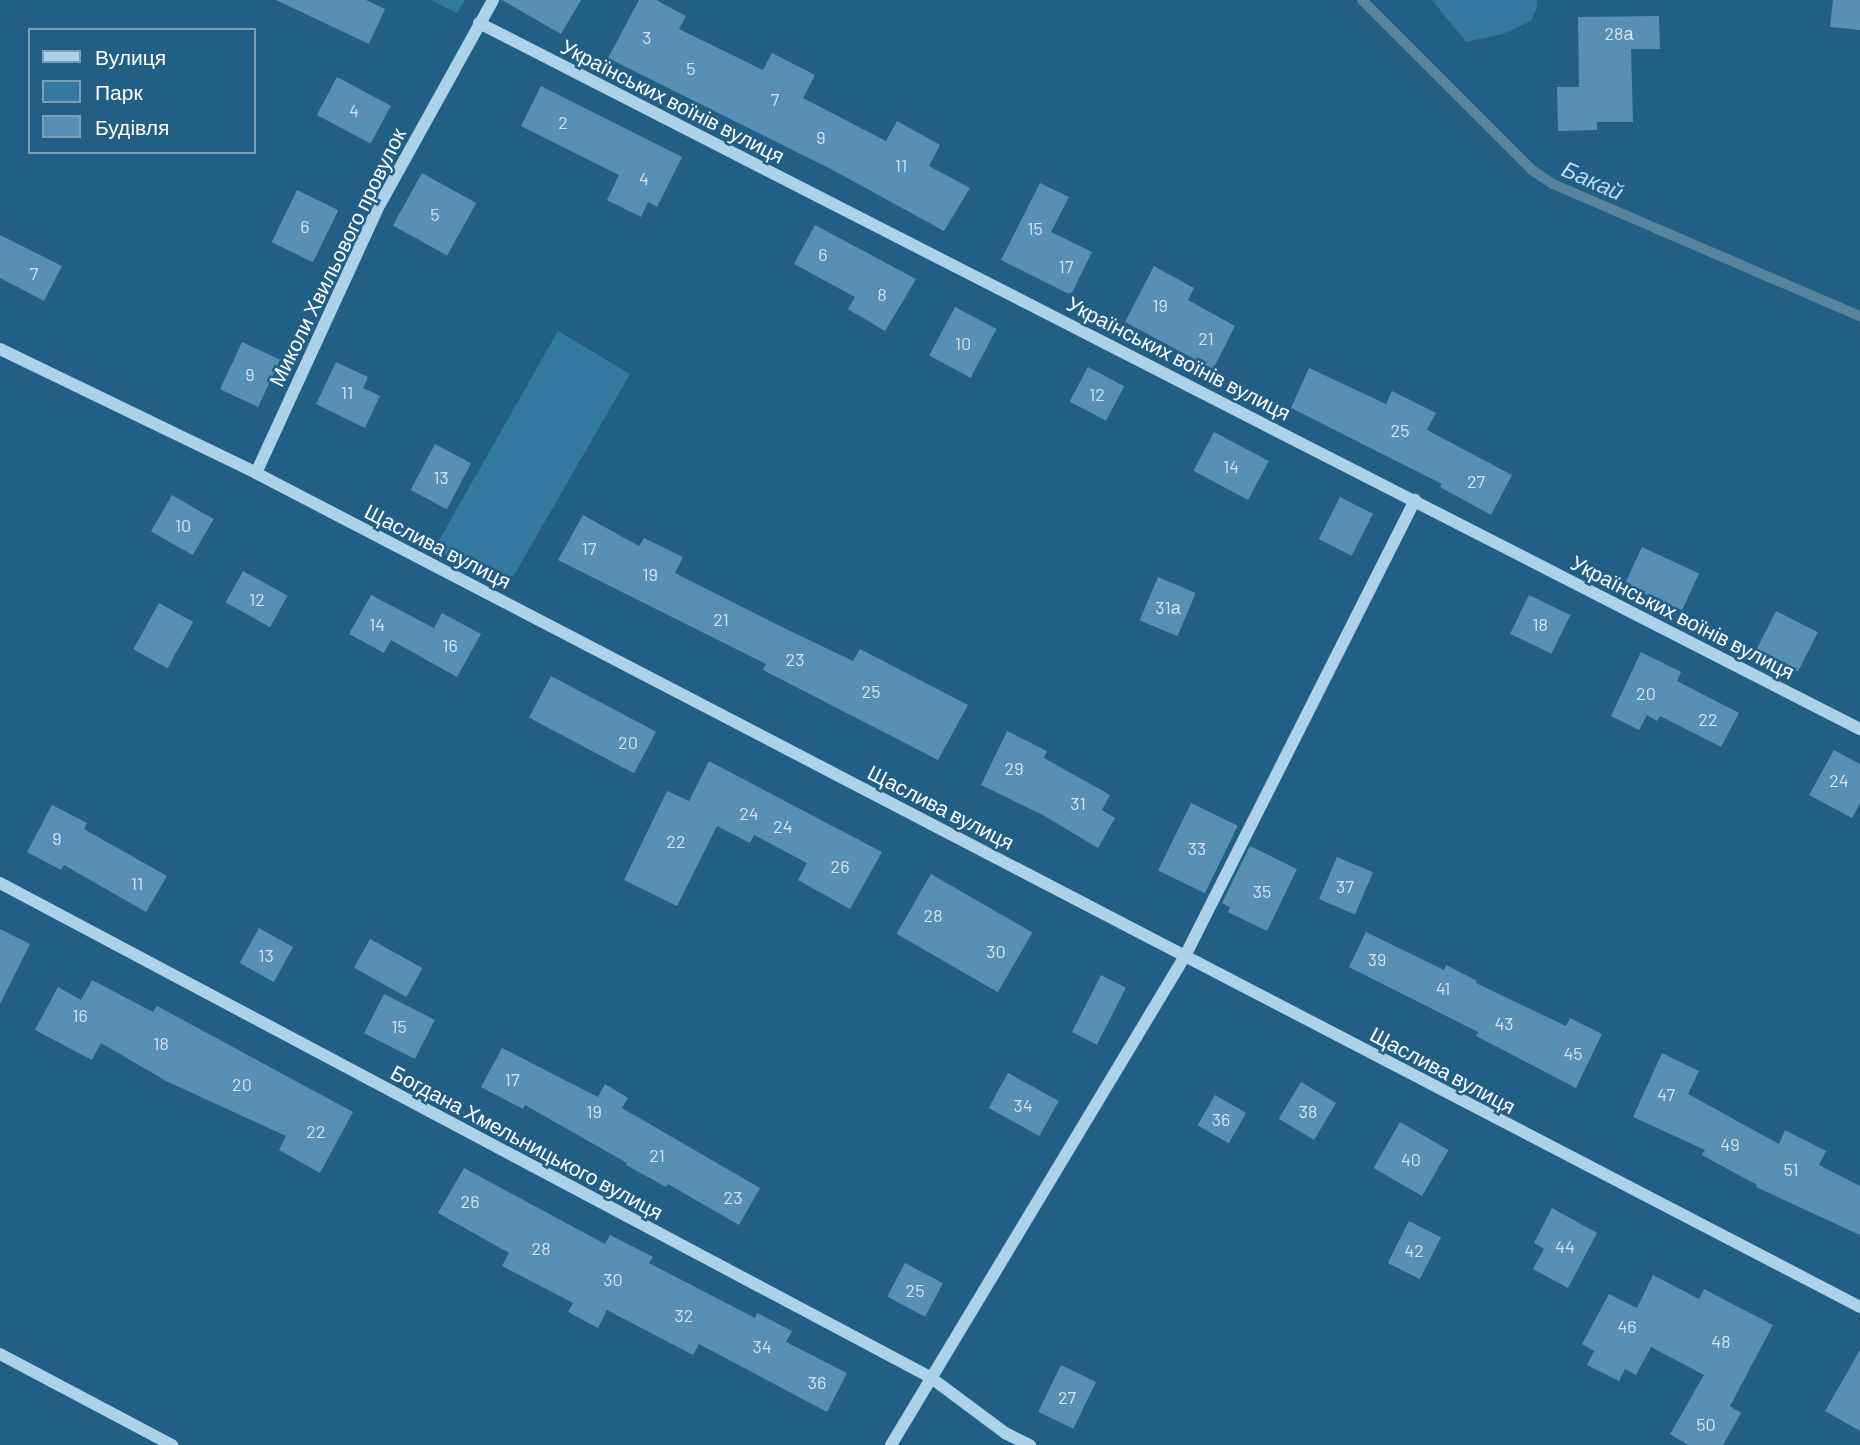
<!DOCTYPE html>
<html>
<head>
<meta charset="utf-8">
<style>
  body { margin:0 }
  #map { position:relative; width:1860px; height:1445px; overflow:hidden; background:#225f84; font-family:Barlow,sans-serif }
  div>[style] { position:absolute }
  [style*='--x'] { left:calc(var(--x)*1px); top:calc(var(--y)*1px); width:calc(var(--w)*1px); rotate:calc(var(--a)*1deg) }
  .green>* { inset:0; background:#3378a0 }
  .stream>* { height:10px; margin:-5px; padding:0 5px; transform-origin:5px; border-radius:5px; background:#59849d }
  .building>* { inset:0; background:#5790b2; transform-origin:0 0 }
  .minor>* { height:12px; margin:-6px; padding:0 6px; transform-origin:6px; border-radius:6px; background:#abd2e8 }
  span { translate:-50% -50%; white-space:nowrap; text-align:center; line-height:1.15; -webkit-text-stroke:5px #225f84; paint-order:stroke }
  .number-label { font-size:18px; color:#d5e3ec }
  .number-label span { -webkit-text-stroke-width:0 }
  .street-label { font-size:21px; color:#fff }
  .water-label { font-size:23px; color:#b7dbf0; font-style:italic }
  .legend { position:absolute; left:28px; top:28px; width:228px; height:126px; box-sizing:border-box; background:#225f84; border:2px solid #7a9fb5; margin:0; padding:9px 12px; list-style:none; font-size:21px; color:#fff }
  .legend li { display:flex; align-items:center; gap:14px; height:35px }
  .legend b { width:35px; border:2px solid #7a9fb5 }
</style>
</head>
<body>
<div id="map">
  <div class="green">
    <i style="clip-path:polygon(431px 0,465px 0,457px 13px)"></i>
    <i style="clip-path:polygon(1432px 0,1537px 0,1537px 7px,1531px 21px,1503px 34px,1466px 42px)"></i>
    <i style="clip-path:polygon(558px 331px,630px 374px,514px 575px,498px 583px,434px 549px)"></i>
  </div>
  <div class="stream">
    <i style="--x:1362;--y:0;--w:240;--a:45"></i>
    <i style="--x:1532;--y:170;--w:25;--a:34"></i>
    <i style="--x:1553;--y:184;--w:334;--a:23.3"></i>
  </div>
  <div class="building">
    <i style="clip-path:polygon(276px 0,366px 0,385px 9px,369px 44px)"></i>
    <i style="clip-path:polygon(502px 0,581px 0,561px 34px)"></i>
    <i style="clip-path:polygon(639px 0,656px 0,686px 16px,679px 29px,763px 70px,772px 53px,815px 75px,803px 98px,886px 141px,897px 121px,940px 145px,929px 166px,970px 188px,944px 231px,829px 168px,608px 58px)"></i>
    <i style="clip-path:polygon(1833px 0,1860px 0,1860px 30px,1830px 27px)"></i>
    <i style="clip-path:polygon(1659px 16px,1660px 49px,1631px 49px,1633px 122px,1597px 122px,1597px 130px,1558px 131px,1557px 87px,1579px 87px,1578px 17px)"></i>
    <i style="left:337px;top:77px;width:61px;height:43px;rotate:28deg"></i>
    <i style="clip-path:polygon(541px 86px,682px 157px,657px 207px,648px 202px,641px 217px,607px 200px,619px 175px,521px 126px)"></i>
    <i style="left:422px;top:173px;width:62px;height:60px;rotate:29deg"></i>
    <i style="clip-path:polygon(1040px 183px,1069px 197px,1051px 232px,1092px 252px,1071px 295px,1001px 260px)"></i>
    <i style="left:297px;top:190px;width:46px;height:58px;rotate:26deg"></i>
    <i style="clip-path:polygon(815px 225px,916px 279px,885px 331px,848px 309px,855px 297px,794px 264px)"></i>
    <i style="clip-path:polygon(0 235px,62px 266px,44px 301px,0 278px)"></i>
    <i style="clip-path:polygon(1154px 266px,1194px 288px,1188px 300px,1235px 326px,1213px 369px,1125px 322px)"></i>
    <i style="left:955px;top:307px;width:47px;height:55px;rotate:28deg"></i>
    <i style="left:242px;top:342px;width:42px;height:52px;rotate:25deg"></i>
    <i style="clip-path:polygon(336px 362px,368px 377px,363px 388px,380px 396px,365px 428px,316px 404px)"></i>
    <i style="left:1088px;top:367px;width:41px;height:39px;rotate:28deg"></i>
    <i style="clip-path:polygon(1309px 368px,1386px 404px,1392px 391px,1436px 413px,1427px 430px,1512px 475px,1491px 515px,1440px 487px,1442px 484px,1291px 408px)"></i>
    <i style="left:1214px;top:432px;width:62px;height:44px;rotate:28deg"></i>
    <i style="left:435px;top:444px;width:41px;height:52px;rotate:28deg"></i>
    <i style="left:172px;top:495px;width:48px;height:42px;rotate:30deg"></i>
    <i style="left:1340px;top:497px;width:37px;height:47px;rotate:27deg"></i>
    <i style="clip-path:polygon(583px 515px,639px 546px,644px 538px,683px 557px,675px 573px,784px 628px,853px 661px,860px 649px,968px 705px,938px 760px,763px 670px,766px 664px,558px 560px)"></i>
    <i style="left:1642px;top:547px;width:63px;height:41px;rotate:25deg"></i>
    <i style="left:243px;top:571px;width:51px;height:36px;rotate:29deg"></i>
    <i style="left:1158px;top:577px;width:41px;height:47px;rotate:23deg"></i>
    <i style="clip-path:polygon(371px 595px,434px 628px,442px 613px,481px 634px,457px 677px,391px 640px,384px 653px,349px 634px)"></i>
    <i style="left:1529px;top:595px;width:46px;height:43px;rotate:26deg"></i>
    <i style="left:159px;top:603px;width:39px;height:53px;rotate:29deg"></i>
    <i style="left:1776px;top:611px;width:47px;height:44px;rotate:27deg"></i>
    <i style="clip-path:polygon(1641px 652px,1681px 672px,1677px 681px,1739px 713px,1721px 747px,1660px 716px,1657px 721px,1647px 715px,1639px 730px,1611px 716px)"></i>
    <i style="left:551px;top:676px;width:119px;height:47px;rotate:28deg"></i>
    <i style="clip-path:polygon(1007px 731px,1047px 751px,1044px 758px,1110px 795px,1102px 810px,1115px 818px,1098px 848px,1043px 815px,981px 785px)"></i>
    <i style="clip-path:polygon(1834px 750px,1860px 764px,1860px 803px,1852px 818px,1809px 795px)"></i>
    <i style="clip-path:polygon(709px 761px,882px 852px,850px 909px,798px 880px,807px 863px,754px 835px,750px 843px,717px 826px,677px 906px,624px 880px,667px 791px,689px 801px)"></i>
    <i style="left:1191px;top:803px;width:52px;height:75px;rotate:26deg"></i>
    <i style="clip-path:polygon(52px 805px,87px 823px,84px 829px,167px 876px,146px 912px,64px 865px,61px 870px,27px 852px)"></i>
    <i style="clip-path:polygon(1250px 846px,1297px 869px,1267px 931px,1228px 912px,1230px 907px,1222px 903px)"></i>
    <i style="left:1337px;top:857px;width:39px;height:46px;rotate:23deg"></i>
    <i style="left:931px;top:874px;width:117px;height:69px;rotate:30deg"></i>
    <i style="left:259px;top:928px;width:39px;height:40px;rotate:29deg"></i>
    <i style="clip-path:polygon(0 929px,30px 944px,0 1004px)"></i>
    <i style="clip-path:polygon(1366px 932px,1444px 970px,1446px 965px,1477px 981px,1476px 983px,1566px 1026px,1570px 1018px,1602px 1034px,1576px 1088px,1476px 1036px,1478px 1032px,1349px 967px)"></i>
    <i style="left:370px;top:939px;width:60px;height:33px;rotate:29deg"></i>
    <i style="left:1101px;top:975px;width:28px;height:64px;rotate:27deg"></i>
    <i style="clip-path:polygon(92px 980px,153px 1012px,157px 1006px,353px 1112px,320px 1173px,279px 1150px,286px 1136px,166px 1081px,101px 1043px,92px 1060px,35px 1030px,58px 987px,81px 1000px)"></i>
    <i style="left:384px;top:994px;width:57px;height:44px;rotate:27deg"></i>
    <i style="clip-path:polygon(502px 1048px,598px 1097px,605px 1084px,628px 1098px,622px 1108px,760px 1188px,739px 1225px,668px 1184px,666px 1187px,626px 1165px,627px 1163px,525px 1105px,523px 1109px,481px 1087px)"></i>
    <i style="clip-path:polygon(1662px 1053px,1699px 1071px,1688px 1094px,1779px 1144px,1785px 1130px,1826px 1151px,1819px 1165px,1860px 1186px,1860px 1235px,1756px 1187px,1757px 1185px,1702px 1155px,1705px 1150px,1633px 1117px)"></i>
    <i style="left:1008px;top:1073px;width:58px;height:40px;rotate:29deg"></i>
    <i style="left:1301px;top:1082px;width:41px;height:43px;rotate:31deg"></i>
    <i style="left:1215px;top:1095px;width:36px;height:35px;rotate:30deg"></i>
    <i style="left:1400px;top:1122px;width:56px;height:53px;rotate:30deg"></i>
    <i style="clip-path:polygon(464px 1168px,605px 1244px,610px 1235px,653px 1257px,649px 1263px,755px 1318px,757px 1313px,792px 1331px,786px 1342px,847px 1373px,827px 1412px,699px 1344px,693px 1355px,607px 1310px,598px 1328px,568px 1312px,573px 1303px,502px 1266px,509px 1253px,438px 1213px)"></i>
    <i style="clip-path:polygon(1552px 1208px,1597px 1233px,1568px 1288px,1533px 1269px,1544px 1249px,1534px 1243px)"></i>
    <i style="left:1409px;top:1221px;width:36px;height:47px;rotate:27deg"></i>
    <i style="left:905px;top:1263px;width:43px;height:38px;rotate:28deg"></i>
    <i style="clip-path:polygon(1653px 1275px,1699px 1299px,1704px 1289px,1773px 1325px,1730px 1406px,1741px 1413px,1723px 1445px,1688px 1445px,1670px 1434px,1704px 1375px,1651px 1347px,1636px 1375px,1625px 1369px,1619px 1381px,1587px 1365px,1594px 1351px,1582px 1344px,1609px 1294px,1637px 1308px)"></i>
    <i style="clip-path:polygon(1860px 1350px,1860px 1431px,1825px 1411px)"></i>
    <i style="left:1061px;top:1365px;width:39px;height:52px;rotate:26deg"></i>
  </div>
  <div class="minor">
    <i style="--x:479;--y:23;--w:1551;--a:27.08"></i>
    <i style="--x:0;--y:349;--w:284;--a:25.8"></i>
    <i style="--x:256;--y:473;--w:1808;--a:27.47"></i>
    <i style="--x:256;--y:473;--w:296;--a:-65.3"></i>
    <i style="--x:380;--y:204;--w:233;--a:-61"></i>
    <i style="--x:0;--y:883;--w:1053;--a:27.98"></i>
    <i style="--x:930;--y:1377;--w:94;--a:36.7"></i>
    <i style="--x:1005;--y:1433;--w:28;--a:26"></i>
    <i style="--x:0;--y:1354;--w:195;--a:27.9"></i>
    <i style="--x:891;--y:1445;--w:571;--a:-58.98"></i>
    <i style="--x:1185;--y:956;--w:511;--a:-63.23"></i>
  </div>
  <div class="number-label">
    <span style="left:1619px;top:33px">28а</span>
    <span style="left:647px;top:37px">3</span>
    <span style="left:691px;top:68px">5</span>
    <span style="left:775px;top:99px">7</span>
    <span style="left:354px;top:110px">4</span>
    <span style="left:563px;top:122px">2</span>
    <span style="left:821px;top:137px">9</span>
    <span style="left:901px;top:165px">11</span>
    <span style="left:644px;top:178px">4</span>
    <span style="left:435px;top:214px">5</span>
    <span style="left:305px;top:226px">6</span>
    <span style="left:1035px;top:228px">15</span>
    <span style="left:823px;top:254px">6</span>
    <span style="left:1066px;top:266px">17</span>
    <span style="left:34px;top:273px">7</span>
    <span style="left:882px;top:294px">8</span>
    <span style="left:1160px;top:305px">19</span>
    <span style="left:1206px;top:338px">21</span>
    <span style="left:963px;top:343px">10</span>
    <span style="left:250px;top:374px">9</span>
    <span style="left:347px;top:392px">11</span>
    <span style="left:1097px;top:394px">12</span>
    <span style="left:1400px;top:430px">25</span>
    <span style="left:1231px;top:466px">14</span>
    <span style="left:441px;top:477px">13</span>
    <span style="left:1476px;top:481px">27</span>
    <span style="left:183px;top:525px">10</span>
    <span style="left:589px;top:548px">17</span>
    <span style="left:650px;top:574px">19</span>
    <span style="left:257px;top:599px">12</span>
    <span style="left:1168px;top:607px">31а</span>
    <span style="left:721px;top:619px">21</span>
    <span style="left:377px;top:624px">14</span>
    <span style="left:1540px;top:624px">18</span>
    <span style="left:450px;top:645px">16</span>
    <span style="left:795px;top:659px">23</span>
    <span style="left:871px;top:691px">25</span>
    <span style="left:1646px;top:693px">20</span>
    <span style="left:1708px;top:719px">22</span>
    <span style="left:628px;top:742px">20</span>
    <span style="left:1014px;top:768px">29</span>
    <span style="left:1839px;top:780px">24</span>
    <span style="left:1078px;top:803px">31</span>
    <span style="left:749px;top:813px">24</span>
    <span style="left:783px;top:826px">24</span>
    <span style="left:57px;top:838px">9</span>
    <span style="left:676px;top:841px">22</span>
    <span style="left:1197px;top:848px">33</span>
    <span style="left:840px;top:866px">26</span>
    <span style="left:137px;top:883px">11</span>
    <span style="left:1345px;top:886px">37</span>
    <span style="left:1262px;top:891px">35</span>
    <span style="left:933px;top:915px">28</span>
    <span style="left:996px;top:951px">30</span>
    <span style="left:266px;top:955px">13</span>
    <span style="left:1377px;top:959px">39</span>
    <span style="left:1443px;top:988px">41</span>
    <span style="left:80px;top:1015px">16</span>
    <span style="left:1504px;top:1023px">43</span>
    <span style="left:399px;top:1026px">15</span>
    <span style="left:161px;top:1043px">18</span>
    <span style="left:1573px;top:1053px">45</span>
    <span style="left:512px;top:1079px">17</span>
    <span style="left:242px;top:1084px">20</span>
    <span style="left:1666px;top:1094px">47</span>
    <span style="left:1023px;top:1105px">34</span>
    <span style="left:594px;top:1111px">19</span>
    <span style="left:1308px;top:1111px">38</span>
    <span style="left:1221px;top:1119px">36</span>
    <span style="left:316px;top:1131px">22</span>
    <span style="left:1730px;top:1144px">49</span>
    <span style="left:657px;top:1155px">21</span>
    <span style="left:1411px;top:1159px">40</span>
    <span style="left:1791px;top:1169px">51</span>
    <span style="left:733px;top:1197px">23</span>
    <span style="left:470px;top:1201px">26</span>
    <span style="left:1565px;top:1246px">44</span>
    <span style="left:541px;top:1248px">28</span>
    <span style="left:1414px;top:1250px">42</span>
    <span style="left:613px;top:1279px">30</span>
    <span style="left:915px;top:1290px">25</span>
    <span style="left:684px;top:1315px">32</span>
    <span style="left:1627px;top:1326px">46</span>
    <span style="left:1721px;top:1341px">48</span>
    <span style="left:762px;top:1346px">34</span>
    <span style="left:817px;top:1382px">36</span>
    <span style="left:1067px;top:1397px">27</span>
    <span style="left:1706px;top:1424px">50</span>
  </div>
  <div class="street-label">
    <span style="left:673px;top:101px;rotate:27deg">Українських воїнів вулиця</span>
    <span style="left:337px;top:257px;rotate:-64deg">Миколи Хвильового провулок</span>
    <span style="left:1179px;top:358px;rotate:27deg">Українських воїнів вулиця</span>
    <span style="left:438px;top:546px;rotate:27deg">Щаслива вулиця</span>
    <span style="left:1683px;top:617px;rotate:27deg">Українських воїнів вулиця</span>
    <span style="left:941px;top:807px;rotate:27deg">Щаслива вулиця</span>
    <span style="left:1443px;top:1070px;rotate:28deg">Щаслива вулиця</span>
    <span style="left:527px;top:1142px;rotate:28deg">Богдана Хмельницького вулиця</span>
  </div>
  <div class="water-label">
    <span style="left:1593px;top:180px;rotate:24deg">Бакай</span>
  </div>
  <ul class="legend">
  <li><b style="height:9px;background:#abd2e8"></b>Вулиця</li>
  <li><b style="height:19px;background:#3378a0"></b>Парк</li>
  <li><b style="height:19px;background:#5790b2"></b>Будівля</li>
  </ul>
</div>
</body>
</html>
